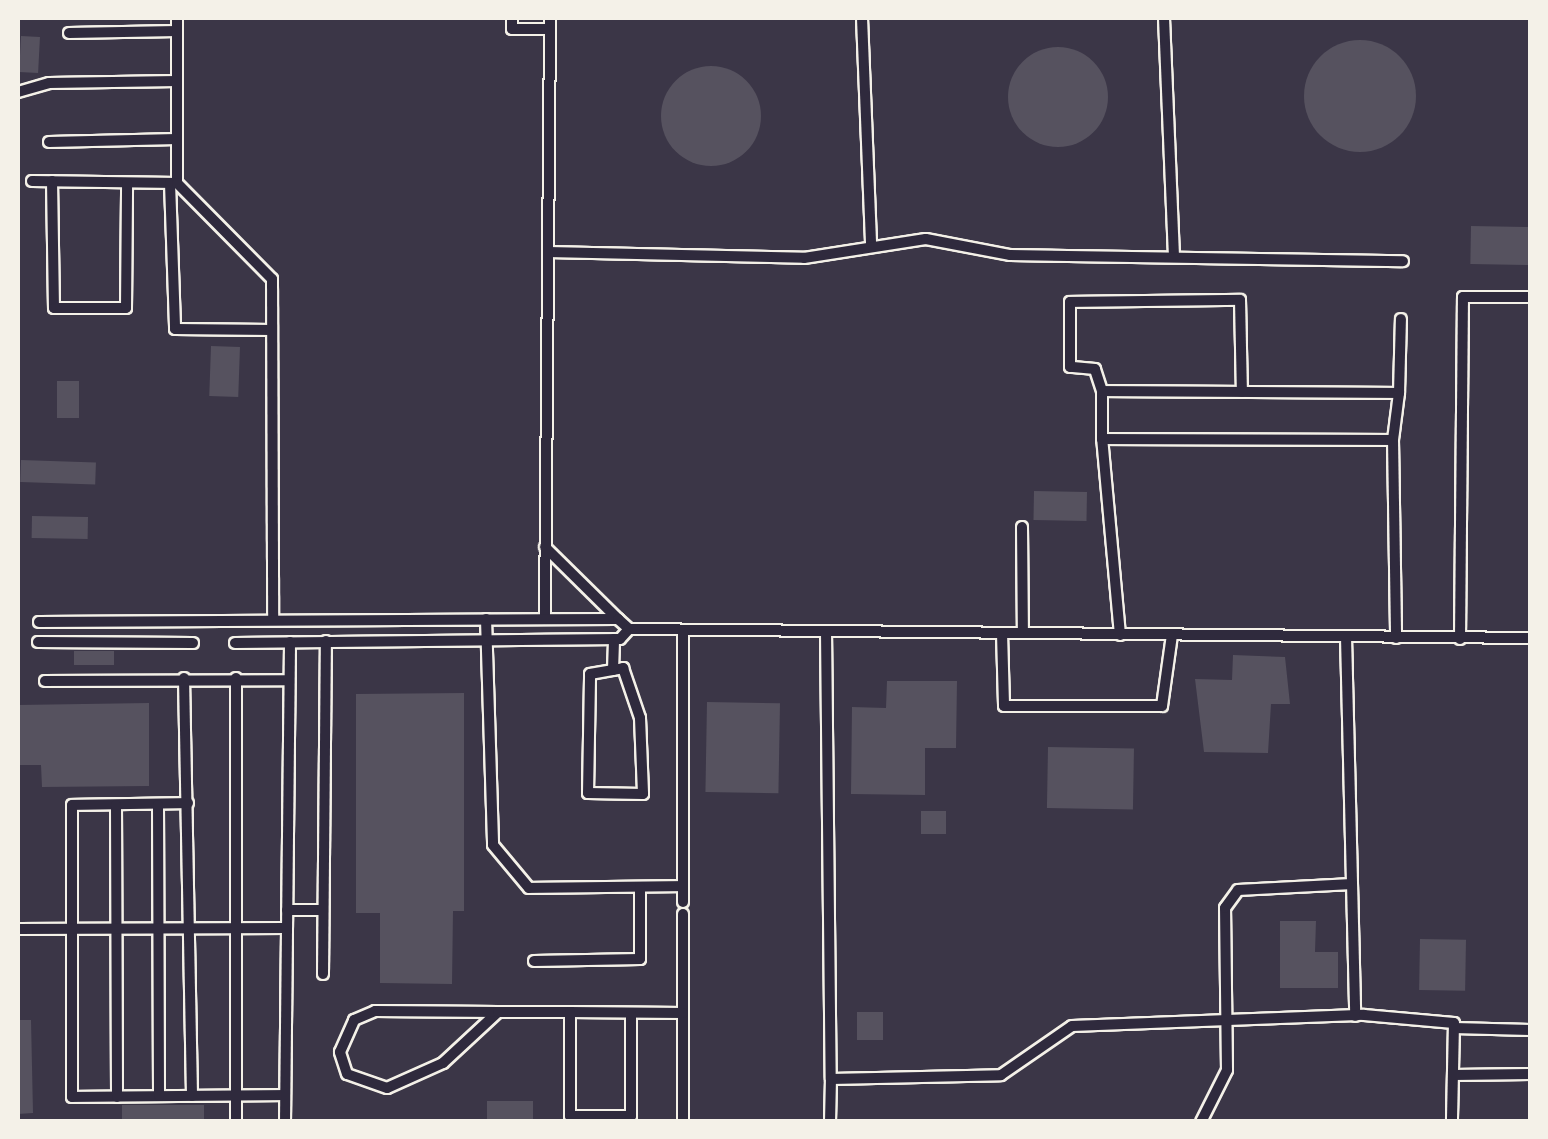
<!DOCTYPE html>
<html>
<head>
<meta charset="utf-8">
<style>
  body { margin:0 }
  #map { position:relative; width:1548px; height:1139px; overflow:hidden; background:#2f2a3d; font-family:"Gochi Hand",sans-serif }
  div>[style] { position:absolute }
  [style*='--x'] { left:calc(var(--x)*1px); top:calc(var(--y)*1px); width:calc(var(--w)*1px); rotate:calc(var(--a)*1deg) }
  .built>* { inset:0; background:#3b3647; transform-origin:0 0 }
  .building>* { inset:0; background:#56525f; transform-origin:0 0 }
  .round { border-radius:50% }
  .roads { filter:drop-shadow(2px 0 #f4f1e8) drop-shadow(-2px 0 #f4f1e8) drop-shadow(0 2px #f4f1e8) drop-shadow(0 -2px #f4f1e8) }
  .service>* { height:10px; margin:-5px; padding:0 5px; transform-origin:5px; border-radius:5px; background:#2f2a3d }
  span { translate:-50% -50%; white-space:nowrap; text-align:center; line-height:1.15; -webkit-text-stroke:9px #2f2a3d; paint-order:stroke }
  .frame { position:absolute; inset:0; border:20px solid #f4f1e8; pointer-events:none }
</style>
</head>
<body>
<div id="map">
  <div class="built">
    <i style="left:18px;top:18px;width:1512px;height:1103px"></i>
  </div>
  <div class="building">
    <i style="left:21px;top:36px;width:19px;height:36px;rotate:3deg"></i>
    <i class="round" style="left:1304px;top:40px;width:112px;height:112px"></i>
    <i class="round" style="left:1008px;top:47px;width:100px;height:100px"></i>
    <i class="round" style="left:661px;top:66px;width:100px;height:100px"></i>
    <i style="left:1471px;top:226px;width:59px;height:38px;rotate:1deg"></i>
    <i style="left:211px;top:346px;width:29px;height:50px;rotate:2deg"></i>
    <i style="left:57px;top:381px;width:22px;height:37px"></i>
    <i style="left:21px;top:460px;width:75px;height:22px;rotate:2deg"></i>
    <i style="left:1034px;top:491px;width:53px;height:29px;rotate:1deg"></i>
    <i style="left:32px;top:516px;width:56px;height:22px;rotate:1deg"></i>
    <i style="left:74px;top:651px;width:40px;height:14px"></i>
    <i style="clip-path:polygon(1233px 655px,1285px 657px,1290px 704px,1271px 704px,1268px 753px,1204px 752px,1195px 679px,1232px 680px)"></i>
    <i style="clip-path:polygon(887px 681px,957px 681px,956px 748px,925px 748px,925px 795px,851px 794px,852px 707px,886px 708px)"></i>
    <i style="clip-path:polygon(464px 693px,464px 911px,453px 911px,452px 984px,380px 983px,380px 913px,356px 913px,356px 694px)"></i>
    <i style="left:707px;top:702px;width:73px;height:90px;rotate:1deg"></i>
    <i style="clip-path:polygon(149px 703px,149px 786px,42px 787px,41px 765px,18px 765px,18px 705px)"></i>
    <i style="left:1048px;top:747px;width:86px;height:61px;rotate:1deg"></i>
    <i style="left:921px;top:811px;width:25px;height:23px"></i>
    <i style="clip-path:polygon(1280px 921px,1316px 921px,1315px 952px,1338px 952px,1338px 988px,1280px 988px)"></i>
    <i style="left:1420px;top:939px;width:46px;height:51px;rotate:1deg"></i>
    <i style="left:883px;top:1012px;width:28px;height:26px;rotate:90deg"></i>
    <i style="clip-path:polygon(18px 1020px,31px 1020px,33px 1113px,18px 1114px)"></i>
    <i style="left:487px;top:1101px;width:46px;height:21px"></i>
    <i style="left:122px;top:1105px;width:82px;height:17px"></i>
  </div>
  <div class="roads">
    <div class="service">
      <i style="--x:512;--y:18;--w:11;--a:90"></i>
      <i style="--x:512;--y:29;--w:38;--a:0"></i>
      <i style="--x:862;--y:18;--w:228;--a:87.7"></i>
      <i style="--x:1164;--y:18;--w:239;--a:87.6"></i>
      <i style="--x:69;--y:33;--w:108;--a:-1.1"></i>
      <i style="--x:18;--y:92;--w:32;--a:-16"></i>
      <i style="--x:49;--y:83;--w:128;--a:-0.9"></i>
      <i style="--x:49;--y:142;--w:128;--a:-1.3"></i>
      <i style="--x:32;--y:181;--w:145;--a:0.8"></i>
      <i style="--x:177;--y:183;--w:165;--a:-90"></i>
      <i style="--x:52;--y:181;--w:127;--a:89.1"></i>
      <i style="--x:54;--y:308;--w:72;--a:0"></i>
      <i style="--x:126;--y:308;--w:125;--a:-89.5"></i>
      <i style="--x:170;--y:183;--w:146;--a:88"></i>
      <i style="--x:175;--y:329;--w:97;--a:0.6"></i>
      <i style="--x:177;--y:183;--w:135;--a:45.3"></i>
      <i style="--x:272;--y:279;--w:341;--a:89.8"></i>
      <i style="--x:548;--y:252;--w:256;--a:1.3"></i>
      <i style="--x:804;--y:258;--w:123;--a:-8.9"></i>
      <i style="--x:926;--y:239;--w:86;--a:10.8"></i>
      <i style="--x:1010;--y:255;--w:393;--a:0.9"></i>
      <i style="--x:1102;--y:391;--w:23;--a:-108"></i>
      <i style="--x:1095;--y:369;--w:25;--a:-175"></i>
      <i style="--x:1070;--y:367;--w:65;--a:-90"></i>
      <i style="--x:1070;--y:302;--w:170;--a:-0.7"></i>
      <i style="--x:1240;--y:300;--w:92;--a:88.8"></i>
      <i style="--x:1399;--y:393;--w:74;--a:-88.5"></i>
      <i style="--x:1102;--y:439;--w:48;--a:-90"></i>
      <i style="--x:1102;--y:391;--w:297;--a:0.4"></i>
      <i style="--x:1399;--y:393;--w:47;--a:97.3"></i>
      <i style="--x:1022;--y:527;--w:106;--a:89.5"></i>
      <i style="--x:545;--y:547;--w:103;--a:44.6"></i>
      <i style="--x:486;--y:619;--w:226;--a:88.2"></i>
      <i style="--x:493;--y:845;--w:56;--a:50.1"></i>
      <i style="--x:529;--y:888;--w:154;--a:-0.7"></i>
      <i style="--x:545;--y:619;--w:601;--a:-89.52"></i>
      <i style="--x:39;--y:622;--w:579;--a:-0.3"></i>
      <i style="--x:618;--y:619;--w:15;--a:42"></i>
      <i style="--x:683;--y:630;--w:272;--a:90"></i>
      <i style="--x:826;--y:631;--w:448;--a:89.4"></i>
      <i style="--x:1002;--y:633;--w:73;--a:88.4"></i>
      <i style="--x:1004;--y:706;--w:158;--a:0"></i>
      <i style="--x:1162;--y:706;--w:72;--a:-82"></i>
      <i style="--x:1120;--y:635;--w:197;--a:-95.2"></i>
      <i style="--x:1102;--y:439;--w:291;--a:0.2"></i>
      <i style="--x:1393;--y:440;--w:198;--a:89.1"></i>
      <i style="--x:1346;--y:637;--w:379;--a:88.6"></i>
      <i style="--x:1460;--y:639;--w:342;--a:-89.5"></i>
      <i style="--x:1463;--y:297;--w:67;--a:0"></i>
      <i style="--x:38;--y:642;--w:155;--a:0.4"></i>
      <i style="--x:235;--y:643;--w:385;--a:-0.6"></i>
      <i style="--x:620;--y:639;--w:13;--a:-48"></i>
      <i style="--x:629;--y:629;--w:901;--a:0.57"></i>
      <i style="--x:623;--y:668;--w:53;--a:71.2"></i>
      <i style="--x:640;--y:718;--w:76;--a:87.7"></i>
      <i style="--x:643;--y:794;--w:55;--a:-179"></i>
      <i style="--x:588;--y:793;--w:119;--a:-89"></i>
      <i style="--x:590;--y:674;--w:34;--a:-10"></i>
      <i style="--x:613;--y:670;--w:31;--a:-88"></i>
      <i style="--x:184;--y:678;--w:418;--a:88.9"></i>
      <i style="--x:45;--y:681;--w:242;--a:-0.2"></i>
      <i style="--x:188;--y:803;--w:116;--a:179"></i>
      <i style="--x:72;--y:805;--w:292;--a:90"></i>
      <i style="--x:72;--y:1097;--w:213;--a:-0.5"></i>
      <i style="--x:116;--y:805;--w:292;--a:89.8"></i>
      <i style="--x:158;--y:805;--w:291;--a:89.8"></i>
      <i style="--x:287;--y:910;--w:36;--a:0"></i>
      <i style="--x:683;--y:914;--w:208;--a:90"></i>
      <i style="--x:18;--y:929;--w:269;--a:-0.2"></i>
      <i style="--x:534;--y:961;--w:106;--a:-1.1"></i>
      <i style="--x:640;--y:959;--w:72;--a:-90"></i>
      <i style="--x:323;--y:974;--w:333;--a:-89.5"></i>
      <i style="--x:498;--y:1012;--w:75;--a:137.2"></i>
      <i style="--x:443;--y:1063;--w:61;--a:155.9"></i>
      <i style="--x:387;--y:1088;--w:42;--a:-160.7"></i>
      <i style="--x:347;--y:1074;--w:23;--a:-108"></i>
      <i style="--x:340;--y:1052;--w:35;--a:-66"></i>
      <i style="--x:354;--y:1020;--w:23;--a:-23"></i>
      <i style="--x:375;--y:1011;--w:123;--a:0.5"></i>
      <i style="--x:498;--y:1012;--w:72;--a:0"></i>
      <i style="--x:570;--y:1012;--w:113;--a:0.5"></i>
      <i style="--x:570;--y:1012;--w:104;--a:90"></i>
      <i style="--x:570;--y:1116;--w:61;--a:0"></i>
      <i style="--x:631;--y:1116;--w:103;--a:-90"></i>
      <i style="--x:1454;--y:1028;--w:76;--a:1.5"></i>
      <i style="--x:1453;--y:1075;--w:77;--a:-0.7"></i>
      <i style="--x:236;--y:1122;--w:444;--a:-90"></i>
      <i style="--x:285;--y:1122;--w:480;--a:-89.4"></i>
      <i style="--x:830;--y:1122;--w:43;--a:-88.7"></i>
      <i style="--x:831;--y:1079;--w:170;--a:-1.3"></i>
      <i style="--x:1001;--y:1075;--w:86;--a:-34.6"></i>
      <i style="--x:1072;--y:1026;--w:292;--a:-2.2"></i>
      <i style="--x:1364;--y:1015;--w:90;--a:5.1"></i>
      <i style="--x:1454;--y:1023;--w:99;--a:91.2"></i>
      <i style="--x:1201;--y:1122;--w:58;--a:-63.4"></i>
      <i style="--x:1227;--y:1070;--w:162;--a:-90.7"></i>
      <i style="--x:1225;--y:908;--w:22;--a:-54"></i>
      <i style="--x:1238;--y:890;--w:114;--a:-3"></i>
    </div>
  </div>
  <div class="frame"></div>
</div>
</body>
</html>
